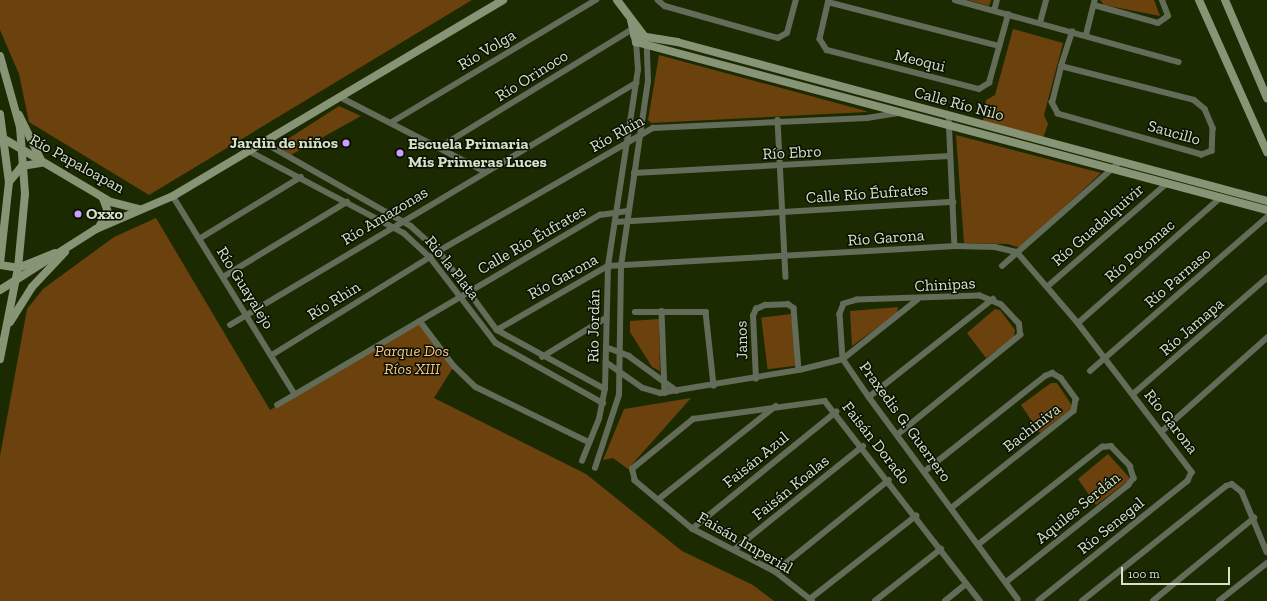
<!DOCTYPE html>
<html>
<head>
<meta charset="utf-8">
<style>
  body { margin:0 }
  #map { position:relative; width:1267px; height:601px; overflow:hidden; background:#1b2a00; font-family:"Zilla Slab",serif }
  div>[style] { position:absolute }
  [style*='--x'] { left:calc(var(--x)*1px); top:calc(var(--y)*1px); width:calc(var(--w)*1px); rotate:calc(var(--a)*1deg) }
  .green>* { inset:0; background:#6b420d; transform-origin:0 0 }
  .street>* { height:5.5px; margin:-2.75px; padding:0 2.75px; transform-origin:2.75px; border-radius:2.75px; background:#636b59 }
  .secondary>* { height:8px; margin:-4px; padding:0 4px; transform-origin:4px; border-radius:4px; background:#879476 }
  .dots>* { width:11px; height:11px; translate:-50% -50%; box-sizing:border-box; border:2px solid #091002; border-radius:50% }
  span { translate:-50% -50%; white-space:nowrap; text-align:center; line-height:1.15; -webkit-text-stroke:3px #091002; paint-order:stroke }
  .street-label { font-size:16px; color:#d7e1ca }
  .poi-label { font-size:16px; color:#d7e1ca; font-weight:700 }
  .right { translate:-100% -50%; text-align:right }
  .left { translate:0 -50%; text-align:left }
  .park-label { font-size:16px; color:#f7c490; font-style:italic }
  .scale { position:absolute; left:1121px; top:567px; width:109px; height:18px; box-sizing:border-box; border:2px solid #d7e1ca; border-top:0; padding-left:5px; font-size:12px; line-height:14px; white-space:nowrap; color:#d7e1ca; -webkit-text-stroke:3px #091002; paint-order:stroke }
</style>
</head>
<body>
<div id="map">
  <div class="green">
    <i style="clip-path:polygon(0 0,472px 0,149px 195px,29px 122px,19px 74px,0 30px)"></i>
    <i style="clip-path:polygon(968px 0,991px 0,989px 6px)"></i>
    <i style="clip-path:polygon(1100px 0,1154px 0,1160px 16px,1104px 5px)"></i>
    <i style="clip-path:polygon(1013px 29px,1063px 43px,1044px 115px,1048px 124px,1043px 138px,983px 122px,986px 100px,995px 95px)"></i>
    <i style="clip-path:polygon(659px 55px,866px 111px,867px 112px,651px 123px,648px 120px)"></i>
    <i style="clip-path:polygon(339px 106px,361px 116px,291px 155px,277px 146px)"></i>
    <i style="clip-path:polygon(956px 135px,1101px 173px,1020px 248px,1008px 244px,964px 243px)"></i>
    <i style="clip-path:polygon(156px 218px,270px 410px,420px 321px,454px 366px,434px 398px,586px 474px,682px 551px,753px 585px,774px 601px,0 601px,0 456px,27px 309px,43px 289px,114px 237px)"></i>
    <i style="clip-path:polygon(898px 307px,897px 313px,852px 346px,850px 311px)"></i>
    <i style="clip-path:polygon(995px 309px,1000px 310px,1015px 330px,1014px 337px,986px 358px,967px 333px)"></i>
    <i style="left:791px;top:314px;width:52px;height:30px;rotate:83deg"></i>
    <i style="clip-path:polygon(659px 319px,660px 371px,652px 367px,630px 332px,630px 321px)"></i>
    <i style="clip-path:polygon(1051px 383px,1057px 383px,1073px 407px,1040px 433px,1021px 405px)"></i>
    <i style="clip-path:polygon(691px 398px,628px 469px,613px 458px,603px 460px,624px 409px)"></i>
    <i style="clip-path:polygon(1108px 454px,1129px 477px,1128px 481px,1096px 505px,1078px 479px)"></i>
  </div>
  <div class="street">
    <i style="--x:658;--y:0;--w:9;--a:41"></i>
    <i style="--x:665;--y:6;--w:117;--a:15.8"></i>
    <i style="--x:778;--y:38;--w:10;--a:-29"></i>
    <i style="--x:787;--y:33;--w:34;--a:-75"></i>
    <i style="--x:829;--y:0;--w:40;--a:103"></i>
    <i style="--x:820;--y:39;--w:13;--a:58"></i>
    <i style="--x:827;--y:50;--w:157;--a:14.4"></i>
    <i style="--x:979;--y:89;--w:12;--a:-31"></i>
    <i style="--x:989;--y:83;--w:71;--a:-74.4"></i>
    <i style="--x:955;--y:0;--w:232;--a:15.5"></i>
    <i style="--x:828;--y:2;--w:177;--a:14.4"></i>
    <i style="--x:1094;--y:5;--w:66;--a:15.7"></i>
    <i style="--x:1158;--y:23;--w:12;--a:-35"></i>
    <i style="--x:1168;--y:16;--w:17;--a:-111"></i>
    <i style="--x:994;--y:11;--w:11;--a:-75"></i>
    <i style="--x:1040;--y:23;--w:24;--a:-75"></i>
    <i style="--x:1086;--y:35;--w:36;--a:-76"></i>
    <i style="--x:1061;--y:66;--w:137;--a:14.3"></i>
    <i style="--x:1194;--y:100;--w:14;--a:39"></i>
    <i style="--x:1205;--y:109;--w:21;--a:67"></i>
    <i style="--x:1213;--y:128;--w:23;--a:92"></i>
    <i style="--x:1212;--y:151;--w:11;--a:158"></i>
    <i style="--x:1202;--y:155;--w:150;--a:-164.1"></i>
    <i style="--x:1058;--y:114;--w:13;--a:-119"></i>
    <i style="--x:1052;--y:103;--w:38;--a:-76"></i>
    <i style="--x:1061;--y:66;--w:36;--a:-72"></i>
    <i style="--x:340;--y:97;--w:162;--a:27.2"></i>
    <i style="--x:949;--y:116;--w:130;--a:87.4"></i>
    <i style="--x:778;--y:120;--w:157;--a:87.1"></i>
    <i style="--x:392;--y:122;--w:238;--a:-30.9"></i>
    <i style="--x:263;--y:142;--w:170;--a:29.6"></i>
    <i style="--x:411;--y:226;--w:38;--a:42"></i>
    <i style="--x:439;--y:251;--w:98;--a:53.7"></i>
    <i style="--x:497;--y:330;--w:123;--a:28.6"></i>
    <i style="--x:440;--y:147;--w:228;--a:-31.5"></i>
    <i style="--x:249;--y:151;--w:175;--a:27.9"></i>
    <i style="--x:404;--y:233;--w:35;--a:43"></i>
    <i style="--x:430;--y:257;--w:108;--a:52.5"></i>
    <i style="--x:496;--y:343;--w:123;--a:29.3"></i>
    <i style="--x:634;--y:173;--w:316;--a:-3.1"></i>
    <i style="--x:173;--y:196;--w:233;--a:58.4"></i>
    <i style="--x:615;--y:222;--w:339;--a:-3.4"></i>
    <i style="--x:199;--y:239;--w:119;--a:-31.3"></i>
    <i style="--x:439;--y:251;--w:247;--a:-29.9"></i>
    <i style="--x:653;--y:128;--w:214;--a:-2.7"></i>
    <i style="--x:867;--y:118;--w:30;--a:-9"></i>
    <i style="--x:1002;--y:266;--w:157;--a:-41.4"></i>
    <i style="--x:223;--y:277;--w:145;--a:-31.2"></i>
    <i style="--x:1048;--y:286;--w:156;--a:-40.8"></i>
    <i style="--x:662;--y:311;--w:82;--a:87.9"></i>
    <i style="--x:635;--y:312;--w:71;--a:0"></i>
    <i style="--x:706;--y:312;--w:74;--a:83.8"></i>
    <i style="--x:420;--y:321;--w:56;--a:52.9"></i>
    <i style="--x:454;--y:366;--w:30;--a:44"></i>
    <i style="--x:476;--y:387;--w:126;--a:26"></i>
    <i style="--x:1078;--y:323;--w:188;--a:-41.3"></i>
    <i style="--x:230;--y:325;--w:473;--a:-30.8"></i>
    <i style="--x:497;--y:330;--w:128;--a:-30"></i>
    <i style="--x:608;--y:266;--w:348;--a:-3.3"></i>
    <i style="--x:955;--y:246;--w:40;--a:1.4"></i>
    <i style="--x:995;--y:247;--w:23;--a:13"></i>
    <i style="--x:1017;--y:252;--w:94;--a:49.3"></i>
    <i style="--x:1078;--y:323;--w:188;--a:52.6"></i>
    <i style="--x:1192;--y:472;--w:10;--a:114"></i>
    <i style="--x:1188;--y:481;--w:191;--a:141.2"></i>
    <i style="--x:606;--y:347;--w:25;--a:21"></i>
    <i style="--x:629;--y:356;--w:59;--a:36.1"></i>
    <i style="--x:272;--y:355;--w:186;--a:-31.8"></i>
    <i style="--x:542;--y:357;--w:75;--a:-31.4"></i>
    <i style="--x:606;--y:362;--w:45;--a:35.1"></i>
    <i style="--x:643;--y:388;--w:18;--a:16"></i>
    <i style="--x:660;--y:393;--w:141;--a:-9.4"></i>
    <i style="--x:799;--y:370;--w:45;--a:-14"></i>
    <i style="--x:843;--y:359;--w:95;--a:-38.6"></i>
    <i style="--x:1090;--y:371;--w:235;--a:-41"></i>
    <i style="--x:756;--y:379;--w:63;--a:-92.7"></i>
    <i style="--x:753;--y:316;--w:8;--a:-67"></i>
    <i style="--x:756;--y:309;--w:10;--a:-24"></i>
    <i style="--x:765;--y:305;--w:23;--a:-2"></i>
    <i style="--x:788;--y:304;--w:7;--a:34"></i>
    <i style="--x:794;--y:308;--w:62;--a:85.4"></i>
    <i style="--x:1133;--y:394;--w:177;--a:-40.9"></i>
    <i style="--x:869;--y:397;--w:158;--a:-38.3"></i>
    <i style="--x:277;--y:405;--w:375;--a:-30.5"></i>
    <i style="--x:600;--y:215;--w:28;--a:-8"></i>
    <i style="--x:1161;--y:432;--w:142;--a:-41.6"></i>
    <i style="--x:897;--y:435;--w:159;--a:-39.1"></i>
    <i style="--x:1020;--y:335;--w:11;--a:-95"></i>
    <i style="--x:1019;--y:324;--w:26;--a:-133"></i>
    <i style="--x:1001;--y:305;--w:23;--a:-157"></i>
    <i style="--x:980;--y:296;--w:123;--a:178.1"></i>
    <i style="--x:857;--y:300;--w:14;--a:163"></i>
    <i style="--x:844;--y:304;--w:11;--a:112"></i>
    <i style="--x:840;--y:314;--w:45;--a:86.2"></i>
    <i style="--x:843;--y:359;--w:46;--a:55.6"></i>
    <i style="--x:869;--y:397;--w:251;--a:53.6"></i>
    <i style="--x:582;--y:461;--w:45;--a:-68"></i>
    <i style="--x:599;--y:419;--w:31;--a:-79"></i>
    <i style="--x:605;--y:389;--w:123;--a:-88.6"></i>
    <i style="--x:608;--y:266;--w:198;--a:-81.3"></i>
    <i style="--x:638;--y:70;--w:28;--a:-94"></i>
    <i style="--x:595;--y:468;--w:77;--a:-71.8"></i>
    <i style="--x:619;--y:395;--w:129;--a:-89.1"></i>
    <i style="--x:621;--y:266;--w:186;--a:-81.7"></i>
    <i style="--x:648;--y:82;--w:38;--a:-92"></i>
    <i style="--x:924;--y:472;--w:154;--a:-38.4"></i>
    <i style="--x:1045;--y:376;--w:8;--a:-23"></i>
    <i style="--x:1052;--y:373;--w:10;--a:29"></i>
    <i style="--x:1061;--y:378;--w:26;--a:54"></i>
    <i style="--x:1076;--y:399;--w:12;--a:99"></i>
    <i style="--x:1074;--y:411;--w:156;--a:141.5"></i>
    <i style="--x:659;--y:499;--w:149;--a:-38.5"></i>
    <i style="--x:692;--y:529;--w:186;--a:-39.1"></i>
    <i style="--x:979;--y:544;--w:157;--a:-38.3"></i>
    <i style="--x:1102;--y:447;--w:9;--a:-6"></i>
    <i style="--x:1111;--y:446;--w:28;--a:46"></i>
    <i style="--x:1130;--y:466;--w:13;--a:72"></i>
    <i style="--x:1134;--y:478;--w:9;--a:126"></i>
    <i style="--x:1129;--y:485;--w:157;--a:141.5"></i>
    <i style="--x:735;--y:549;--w:164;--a:-38.8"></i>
    <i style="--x:775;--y:572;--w:146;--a:-38.9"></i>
    <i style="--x:810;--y:599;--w:135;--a:-38.1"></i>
    <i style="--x:812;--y:601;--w:47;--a:-141.9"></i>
    <i style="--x:775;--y:572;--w:93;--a:-152.6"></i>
    <i style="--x:692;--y:529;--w:75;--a:-139.9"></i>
    <i style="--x:635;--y:481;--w:12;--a:-104"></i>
    <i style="--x:632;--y:469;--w:79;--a:-39.3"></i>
    <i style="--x:693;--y:419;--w:133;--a:-7.8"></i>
    <i style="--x:825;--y:401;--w:253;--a:52.2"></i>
    <i style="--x:875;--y:601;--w:84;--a:-38.2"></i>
    <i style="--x:945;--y:601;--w:27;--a:-39"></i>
    <i style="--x:1082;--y:601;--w:184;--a:-38.6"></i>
    <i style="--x:1226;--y:486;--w:6;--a:-18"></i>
    <i style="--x:1232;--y:484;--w:13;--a:39"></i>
    <i style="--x:1242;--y:492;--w:65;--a:67.4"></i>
    <i style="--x:1153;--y:601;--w:131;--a:-39.4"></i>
    <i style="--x:1219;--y:601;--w:61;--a:-38.4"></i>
  </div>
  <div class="secondary">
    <i style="--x:617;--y:0;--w:46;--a:52.9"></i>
    <i style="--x:1199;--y:0;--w:167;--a:65.9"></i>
    <i style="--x:1225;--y:0;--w:107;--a:66.8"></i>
    <i style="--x:631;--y:20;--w:23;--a:77"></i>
    <i style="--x:636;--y:42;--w:653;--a:14.91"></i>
    <i style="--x:634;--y:35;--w:44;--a:9.2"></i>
    <i style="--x:677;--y:42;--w:611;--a:15.08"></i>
    <i style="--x:0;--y:56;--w:74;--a:74.3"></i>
    <i style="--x:20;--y:127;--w:67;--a:85.7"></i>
    <i style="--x:25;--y:194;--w:74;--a:95.4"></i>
    <i style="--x:18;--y:268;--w:93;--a:101.2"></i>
    <i style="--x:0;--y:114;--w:69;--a:82.5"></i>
    <i style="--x:9;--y:182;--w:82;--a:96.3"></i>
    <i style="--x:19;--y:115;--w:50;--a:63.9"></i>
    <i style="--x:6;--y:140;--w:122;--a:30.6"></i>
    <i style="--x:111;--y:202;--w:29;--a:14"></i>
    <i style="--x:9;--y:182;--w:21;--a:-51"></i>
    <i style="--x:22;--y:166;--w:20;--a:-9"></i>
    <i style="--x:100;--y:225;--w:15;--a:-58"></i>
    <i style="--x:108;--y:212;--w:15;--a:-110"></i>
    <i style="--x:0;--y:265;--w:18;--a:9"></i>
    <i style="--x:18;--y:268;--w:40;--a:-22"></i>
    <i style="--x:0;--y:290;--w:114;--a:-32.4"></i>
    <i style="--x:96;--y:229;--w:84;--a:-23.2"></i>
    <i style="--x:173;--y:196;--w:384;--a:-30.7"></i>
    <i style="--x:10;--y:322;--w:41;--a:-57.8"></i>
    <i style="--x:32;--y:287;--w:48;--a:-46.7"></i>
  </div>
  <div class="dots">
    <i style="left:346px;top:143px;background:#d09dff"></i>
    <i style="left:400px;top:153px;background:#d09dff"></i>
    <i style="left:78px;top:214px;background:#d09dff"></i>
  </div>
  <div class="street-label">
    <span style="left:487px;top:50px;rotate:-31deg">Río Volga</span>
    <span style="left:920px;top:61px;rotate:14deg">Meoqui</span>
    <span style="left:532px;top:76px;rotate:-32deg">Río Orinoco</span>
    <span style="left:959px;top:104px;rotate:15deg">Calle Río Nilo</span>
    <span style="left:1174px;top:133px;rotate:16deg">Saucillo</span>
    <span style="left:617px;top:134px;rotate:-29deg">Río Rhin</span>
    <span style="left:792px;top:153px;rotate:-3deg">Río Ebro</span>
    <span style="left:77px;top:164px;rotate:29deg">Río Papaloapan</span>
    <span style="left:867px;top:194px;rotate:-4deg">Calle Río Éufrates</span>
    <span style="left:385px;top:216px;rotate:-31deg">Río Amazonas</span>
    <span style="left:1098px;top:225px;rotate:-41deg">Río Guadalquivir</span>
    <span style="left:886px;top:238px;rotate:-4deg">Río Garona</span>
    <span style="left:532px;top:240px;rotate:-30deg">Calle Río Éufrates</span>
    <span style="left:1140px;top:251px;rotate:-41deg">Río Potomac</span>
    <span style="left:452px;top:268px;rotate:51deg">Rio la Plata</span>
    <span style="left:563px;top:277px;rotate:-29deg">Río Garona</span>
    <span style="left:1178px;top:278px;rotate:-41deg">Río Parnaso</span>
    <span style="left:945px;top:285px;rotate:-3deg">Chinipas</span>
    <span style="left:245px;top:288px;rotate:58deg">Río Guayalejo</span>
    <span style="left:334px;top:301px;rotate:-32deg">Río Rhin</span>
    <span style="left:594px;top:326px;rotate:-89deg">Río Jordán</span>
    <span style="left:1192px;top:327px;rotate:-41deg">Río Jamapa</span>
    <span style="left:742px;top:340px;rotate:-91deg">Janos</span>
    <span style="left:905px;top:422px;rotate:54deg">Praxedis G. Guerrero</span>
    <span style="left:1171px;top:422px;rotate:52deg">Río Garona</span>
    <span style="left:1032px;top:428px;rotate:-38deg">Bachiniva</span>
    <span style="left:876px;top:443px;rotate:52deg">Faisán Dorado</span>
    <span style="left:756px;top:460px;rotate:-39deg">Faisán Azul</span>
    <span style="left:791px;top:488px;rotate:-39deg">Faisán Koalas</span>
    <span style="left:1078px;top:508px;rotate:-39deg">Aquiles Serdán</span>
    <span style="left:1111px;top:526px;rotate:-39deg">Río Senegal</span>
    <span style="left:745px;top:543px;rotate:30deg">Faisán Imperial</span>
  </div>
  <div class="poi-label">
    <span class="right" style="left:338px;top:143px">Jardin de niños</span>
    <span class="left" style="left:408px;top:153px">Escuela Primaria<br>Mis Primeras Luces</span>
    <span class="left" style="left:86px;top:214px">Oxxo</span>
  </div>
  <div class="park-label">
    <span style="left:412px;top:360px">Parque Dos<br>Ríos XIII</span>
  </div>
  <div class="scale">100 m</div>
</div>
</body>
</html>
